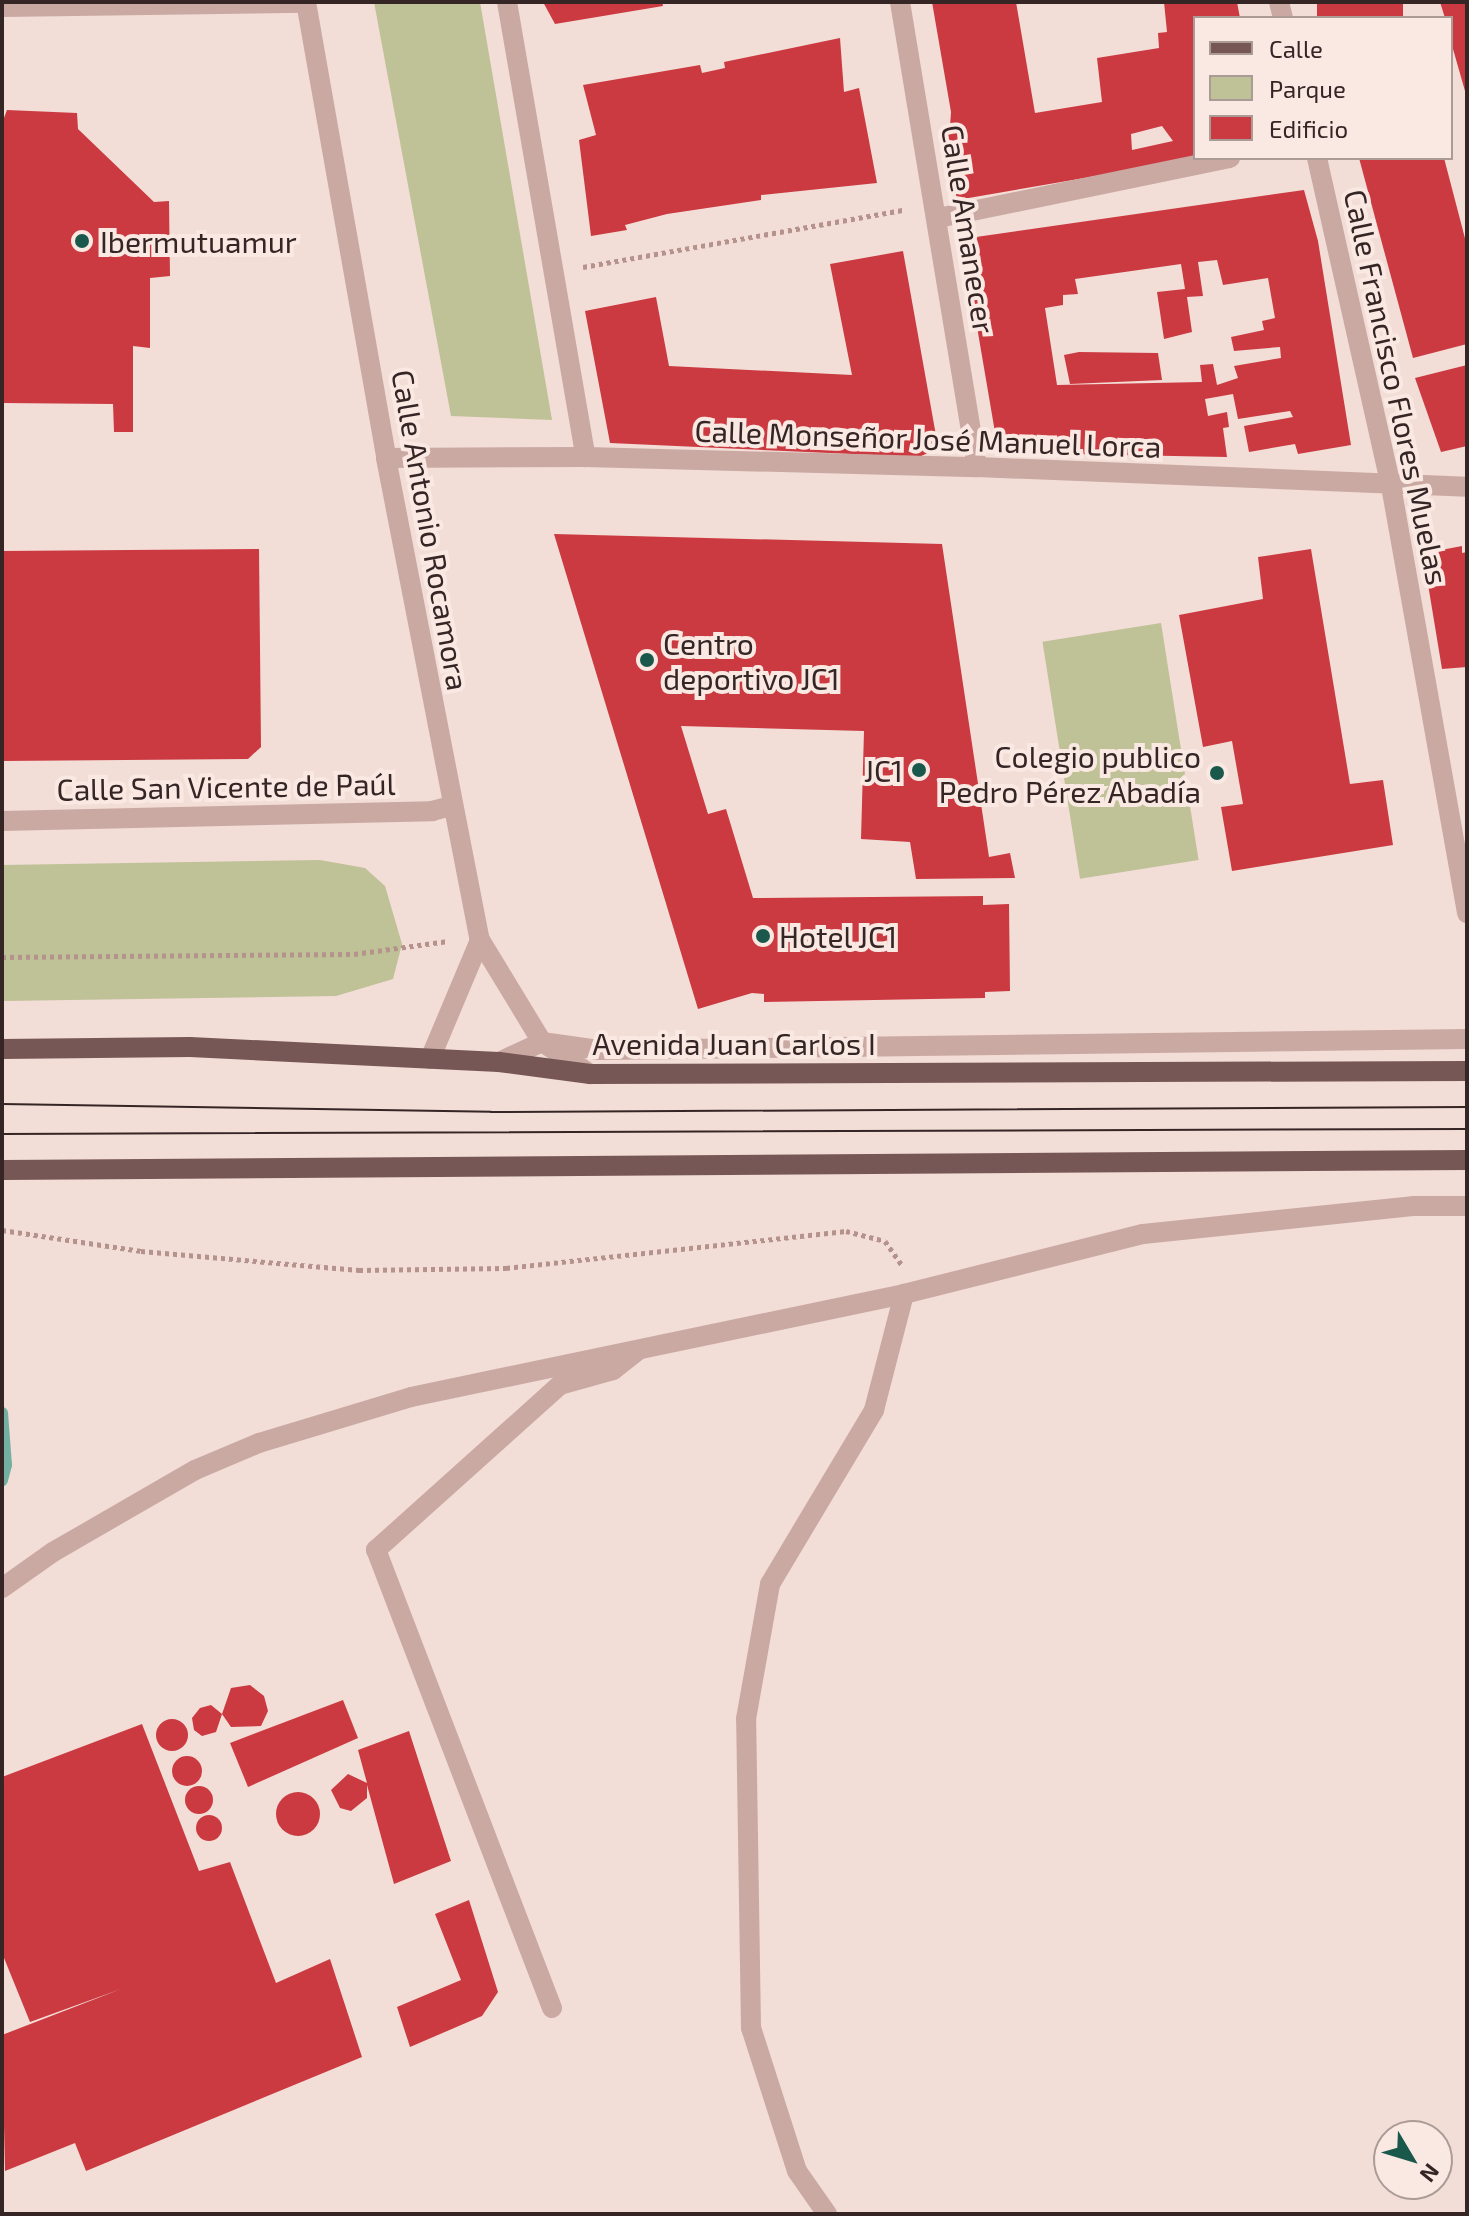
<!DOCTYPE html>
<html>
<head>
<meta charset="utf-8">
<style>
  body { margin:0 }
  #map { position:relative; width:1469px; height:2216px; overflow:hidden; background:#f2ddd7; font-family:"Exo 2",sans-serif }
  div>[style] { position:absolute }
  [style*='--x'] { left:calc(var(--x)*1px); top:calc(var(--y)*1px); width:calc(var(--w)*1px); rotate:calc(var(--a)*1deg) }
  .green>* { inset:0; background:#bfc196; transform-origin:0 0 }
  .stream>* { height:12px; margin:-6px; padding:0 6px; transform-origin:6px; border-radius:6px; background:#74b0a1 }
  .building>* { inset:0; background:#cc3a41; transform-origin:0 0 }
  .round { border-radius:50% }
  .path>* { height:5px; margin-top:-2.5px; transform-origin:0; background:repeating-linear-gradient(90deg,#b6928c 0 4px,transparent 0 8px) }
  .minor>* { height:20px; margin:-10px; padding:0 10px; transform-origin:10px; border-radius:10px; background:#caa9a2 }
  .major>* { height:20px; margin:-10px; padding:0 10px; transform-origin:10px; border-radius:10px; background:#775755 }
  .tram>* { height:2px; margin:-1px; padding:0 1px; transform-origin:1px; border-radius:1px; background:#352525 }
  .dots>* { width:22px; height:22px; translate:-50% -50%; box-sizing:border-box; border:4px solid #fae9e3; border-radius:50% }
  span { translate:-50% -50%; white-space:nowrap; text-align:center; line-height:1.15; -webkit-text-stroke:8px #fae9e3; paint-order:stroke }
  .street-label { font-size:30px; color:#352525 }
  .poi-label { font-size:30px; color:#352525 }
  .left { translate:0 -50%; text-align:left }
  .right { translate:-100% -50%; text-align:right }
  .frame { position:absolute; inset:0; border:4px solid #352525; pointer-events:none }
  .legend { position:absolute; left:1193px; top:16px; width:260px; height:144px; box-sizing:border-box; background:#fae9e3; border:2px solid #ab9b97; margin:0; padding:10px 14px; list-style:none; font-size:24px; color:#352525 }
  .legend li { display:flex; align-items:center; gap:16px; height:40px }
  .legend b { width:40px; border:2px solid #ab9b97 }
  .north { position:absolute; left:1373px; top:2120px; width:80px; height:80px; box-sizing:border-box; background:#fae9e3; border:2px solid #ab9b97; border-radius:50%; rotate:128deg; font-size:22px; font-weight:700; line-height:32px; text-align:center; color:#352525 }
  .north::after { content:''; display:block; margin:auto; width:28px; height:36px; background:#19584a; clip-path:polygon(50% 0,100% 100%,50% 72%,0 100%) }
</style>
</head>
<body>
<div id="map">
  <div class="green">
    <i style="clip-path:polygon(374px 2px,480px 2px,552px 420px,451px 416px)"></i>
    <i style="left:1161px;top:623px;width:240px;height:120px;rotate:81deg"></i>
    <i style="clip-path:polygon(320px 860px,365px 868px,385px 886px,402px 944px,393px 979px,336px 996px,2px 1001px,2px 865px)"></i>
  </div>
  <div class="stream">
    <i style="--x:2;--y:1413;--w:52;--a:85.6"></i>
    <i style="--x:6;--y:1465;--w:16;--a:105"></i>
  </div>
  <div class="building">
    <i style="clip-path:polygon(543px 2px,662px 2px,663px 6px,555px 24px)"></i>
    <i style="clip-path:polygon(evenodd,932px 2px,1016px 2px,1035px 113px,1102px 102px,1097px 58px,1159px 48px,1158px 33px,1167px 32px,1164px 2px,1237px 2px,1240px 18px,1195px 18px,1195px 159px,957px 200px,944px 127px,950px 127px,951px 112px,932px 2px,1162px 126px,1173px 141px,1132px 150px,1131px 134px,1162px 126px)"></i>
    <i style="left:1317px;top:2px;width:86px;height:17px"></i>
    <i style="clip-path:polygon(1440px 2px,1467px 2px,1467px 98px,1451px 42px,1451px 18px,1445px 18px)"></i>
    <i style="clip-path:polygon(840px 38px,844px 92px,859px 88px,877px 183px,761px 195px,761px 200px,667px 214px,625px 225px,627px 230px,591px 236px,579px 140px,596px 135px,583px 85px,700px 65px,702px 73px,725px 68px,724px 62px)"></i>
    <i style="clip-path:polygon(7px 110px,77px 113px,78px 129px,154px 202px,169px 201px,170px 276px,150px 278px,150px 348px,133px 346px,133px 432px,114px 432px,113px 404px,2px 403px,2px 123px)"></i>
    <i style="clip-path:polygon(1359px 158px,1444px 158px,1467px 246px,1467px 344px,1413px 358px)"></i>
    <i style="clip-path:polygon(evenodd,1304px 190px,1318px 241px,1351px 445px,1298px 454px,1295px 444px,1249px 452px,1244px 426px,1293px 417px,1290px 411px,1238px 419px,1233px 394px,1205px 399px,1208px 416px,1227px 412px,1229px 427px,1223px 428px,1227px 457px,1011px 453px,997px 444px,962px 239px,1304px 190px,1217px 260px,1223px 285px,1268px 278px,1275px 318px,1262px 321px,1264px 330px,1231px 337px,1234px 351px,1280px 347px,1281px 358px,1234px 366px,1238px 378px,1217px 385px,1213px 364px,1200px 365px,1202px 382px,1057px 385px,1045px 308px,1063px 305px,1063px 295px,1078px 294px,1075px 279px,1181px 264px,1185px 289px,1157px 292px,1164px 339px,1192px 332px,1187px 297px,1203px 296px,1198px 262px,1217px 260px)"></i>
    <i style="clip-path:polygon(903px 251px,937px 441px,930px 452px,919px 457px,610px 443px,585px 311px,656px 297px,669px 366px,852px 375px,830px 264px)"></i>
    <i style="clip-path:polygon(1079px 352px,1158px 353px,1162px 380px,1070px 384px,1064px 355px)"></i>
    <i style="clip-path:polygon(1467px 365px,1467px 446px,1441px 452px,1415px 378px)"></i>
    <i style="clip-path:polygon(554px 534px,942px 544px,989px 857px,1010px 853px,1015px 878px,916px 879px,910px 842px,861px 839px,864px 731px,681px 726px,708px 814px,726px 809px,753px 898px,983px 896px,983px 905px,1009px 904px,1010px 991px,985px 992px,985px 998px,764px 1002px,764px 994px,752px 993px,698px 1009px)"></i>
    <i style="clip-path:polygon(1462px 546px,1462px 553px,1467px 552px,1467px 667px,1442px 669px,1425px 566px,1436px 551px)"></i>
    <i style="clip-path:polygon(259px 549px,261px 747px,248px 759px,2px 761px,2px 551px)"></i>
    <i style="clip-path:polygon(1311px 549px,1350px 784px,1383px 780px,1393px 845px,1232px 871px,1221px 807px,1243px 804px,1232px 741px,1203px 747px,1179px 615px,1263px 599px,1258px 557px)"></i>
    <i style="clip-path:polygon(250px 1685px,264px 1696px,268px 1711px,261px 1726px,231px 1727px,222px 1714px,216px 1732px,202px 1736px,194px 1730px,192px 1718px,200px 1708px,211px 1705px,222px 1714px,231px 1688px)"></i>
    <i style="clip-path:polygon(343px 1700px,358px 1738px,248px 1787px,230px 1743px)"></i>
    <i class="round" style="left:156px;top:1719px;width:32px;height:32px"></i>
    <i style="clip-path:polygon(142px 1724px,199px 1871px,230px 1862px,276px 1983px,330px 1959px,362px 2057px,86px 2171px,75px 2143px,5px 2171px,2px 2035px,121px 1989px,30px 2022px,2px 1953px,2px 1777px)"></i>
    <i style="clip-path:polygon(409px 1731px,451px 1861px,394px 1884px,367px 1785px,367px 1798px,351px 1811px,340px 1808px,331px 1790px,348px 1774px,367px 1783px,358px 1750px)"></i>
    <i class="round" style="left:172px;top:1756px;width:30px;height:30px"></i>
    <i class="round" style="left:185px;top:1786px;width:28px;height:28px"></i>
    <i class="round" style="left:276px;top:1792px;width:44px;height:44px"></i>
    <i class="round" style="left:196px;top:1815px;width:26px;height:26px"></i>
    <i style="clip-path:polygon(469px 1900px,498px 1992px,482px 2016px,410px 2047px,397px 2007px,461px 1980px,435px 1914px)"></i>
  </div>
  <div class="path">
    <i style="--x:583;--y:267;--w:326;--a:-10.1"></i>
    <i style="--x:2;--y:957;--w:352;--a:-0.5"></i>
    <i style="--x:354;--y:954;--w:95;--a:-7.9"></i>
    <i style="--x:2;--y:1230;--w:141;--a:8.6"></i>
    <i style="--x:141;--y:1251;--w:219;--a:5"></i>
    <i style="--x:359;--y:1270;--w:147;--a:-0.8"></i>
    <i style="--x:506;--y:1268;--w:342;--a:-6.2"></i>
    <i style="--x:846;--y:1231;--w:40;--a:14.4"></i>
    <i style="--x:885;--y:1241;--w:29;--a:55"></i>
  </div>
  <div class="minor">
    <i style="--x:306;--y:2;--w:463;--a:80"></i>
    <i style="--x:386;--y:458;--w:491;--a:79"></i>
    <i style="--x:480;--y:940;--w:119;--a:58.7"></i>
    <i style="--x:542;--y:1042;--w:58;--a:33.7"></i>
    <i style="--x:507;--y:2;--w:462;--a:80.2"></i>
    <i style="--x:900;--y:2;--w:471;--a:80.6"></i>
    <i style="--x:1279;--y:2;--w:16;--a:76"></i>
    <i style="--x:2;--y:7;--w:304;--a:-0.8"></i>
    <i style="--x:1317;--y:158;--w:336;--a:77.3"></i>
    <i style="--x:1391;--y:486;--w:434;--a:79.9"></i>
    <i style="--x:938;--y:218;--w:298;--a:-11.6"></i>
    <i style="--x:386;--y:458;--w:200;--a:-0.3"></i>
    <i style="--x:586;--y:457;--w:391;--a:1.5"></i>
    <i style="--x:977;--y:467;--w:490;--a:2.3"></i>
    <i style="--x:2;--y:821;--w:430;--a:-1.3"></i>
    <i style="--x:432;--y:811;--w:20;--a:-15"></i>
    <i style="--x:430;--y:1059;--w:129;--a:-67.2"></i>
    <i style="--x:499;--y:1062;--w:47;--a:-24.9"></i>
    <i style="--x:542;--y:1042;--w:59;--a:7.9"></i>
    <i style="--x:600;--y:1050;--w:867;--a:-0.73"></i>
    <i style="--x:2;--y:1588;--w:62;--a:-35.2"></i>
    <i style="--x:53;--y:1552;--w:164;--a:-30"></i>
    <i style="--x:195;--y:1470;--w:69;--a:-22.9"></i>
    <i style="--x:259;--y:1443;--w:159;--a:-16.8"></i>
    <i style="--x:411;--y:1397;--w:504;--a:-11.8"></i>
    <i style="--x:904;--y:1294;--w:246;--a:-14.1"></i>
    <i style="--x:1143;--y:1234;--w:271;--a:-5.9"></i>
    <i style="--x:1413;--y:1206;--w:54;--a:0"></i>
    <i style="--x:552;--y:2008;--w:491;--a:-111"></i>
    <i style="--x:376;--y:1550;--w:247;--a:-41.9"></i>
    <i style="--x:560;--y:1385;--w:55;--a:-15.8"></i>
    <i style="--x:613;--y:1370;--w:31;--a:-38"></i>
    <i style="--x:827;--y:2214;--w:52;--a:-124.9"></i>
    <i style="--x:797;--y:2171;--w:150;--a:-107.8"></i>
    <i style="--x:751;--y:2028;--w:309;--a:-90.9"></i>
    <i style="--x:746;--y:1719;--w:137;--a:-79.9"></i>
    <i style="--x:770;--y:1584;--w:203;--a:-59.1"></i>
    <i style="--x:874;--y:1410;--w:120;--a:-75.5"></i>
  </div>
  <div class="major">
    <i style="--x:2;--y:1049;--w:188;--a:-0.6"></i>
    <i style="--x:190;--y:1047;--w:309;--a:2.8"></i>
    <i style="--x:499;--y:1062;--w:92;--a:7.5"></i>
    <i style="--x:590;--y:1074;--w:877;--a:-0.2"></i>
    <i style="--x:2;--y:1170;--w:1465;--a:-0.39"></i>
  </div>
  <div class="tram">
    <i style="--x:2;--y:1104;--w:489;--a:0.9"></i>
    <i style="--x:491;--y:1112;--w:976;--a:-0.29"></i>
    <i style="--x:2;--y:1134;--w:1465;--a:-0.2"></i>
  </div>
  <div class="dots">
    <i style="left:82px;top:241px;background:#19584a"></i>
    <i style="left:647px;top:660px;background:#19584a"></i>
    <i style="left:919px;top:770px;background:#19584a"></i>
    <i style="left:1217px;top:773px;background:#19584a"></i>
    <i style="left:763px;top:936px;background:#19584a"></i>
  </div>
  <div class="street-label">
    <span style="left:969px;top:229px;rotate:81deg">Calle Amanecer</span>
    <span style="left:1397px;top:387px;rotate:78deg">Calle Francisco Flores Muelas</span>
    <span style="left:928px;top:438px;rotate:2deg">Calle Monseñor José Manuel Lorca</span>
    <span style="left:431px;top:530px;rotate:80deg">Calle Antonio Rocamora</span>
    <span style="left:226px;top:786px;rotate:-1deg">Calle San Vicente de Paúl</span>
    <span style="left:734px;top:1043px">Avenida Juan Carlos I</span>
  </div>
  <div class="poi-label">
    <span class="left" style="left:100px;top:241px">Ibermutuamur</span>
    <span class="left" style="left:663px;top:660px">Centro<br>deportivo JC1</span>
    <span class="right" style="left:1201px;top:773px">Colegio publico<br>Pedro Pérez Abadía</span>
    <span class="right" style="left:903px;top:770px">JC1</span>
    <span class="left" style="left:779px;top:936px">Hotel JC1</span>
  </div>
  <div class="frame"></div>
  <ul class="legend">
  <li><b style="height:10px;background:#775755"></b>Calle</li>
  <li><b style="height:22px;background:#bfc196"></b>Parque</li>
  <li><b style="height:22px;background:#cc3a41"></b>Edificio</li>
  </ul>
  <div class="north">N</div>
</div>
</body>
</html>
